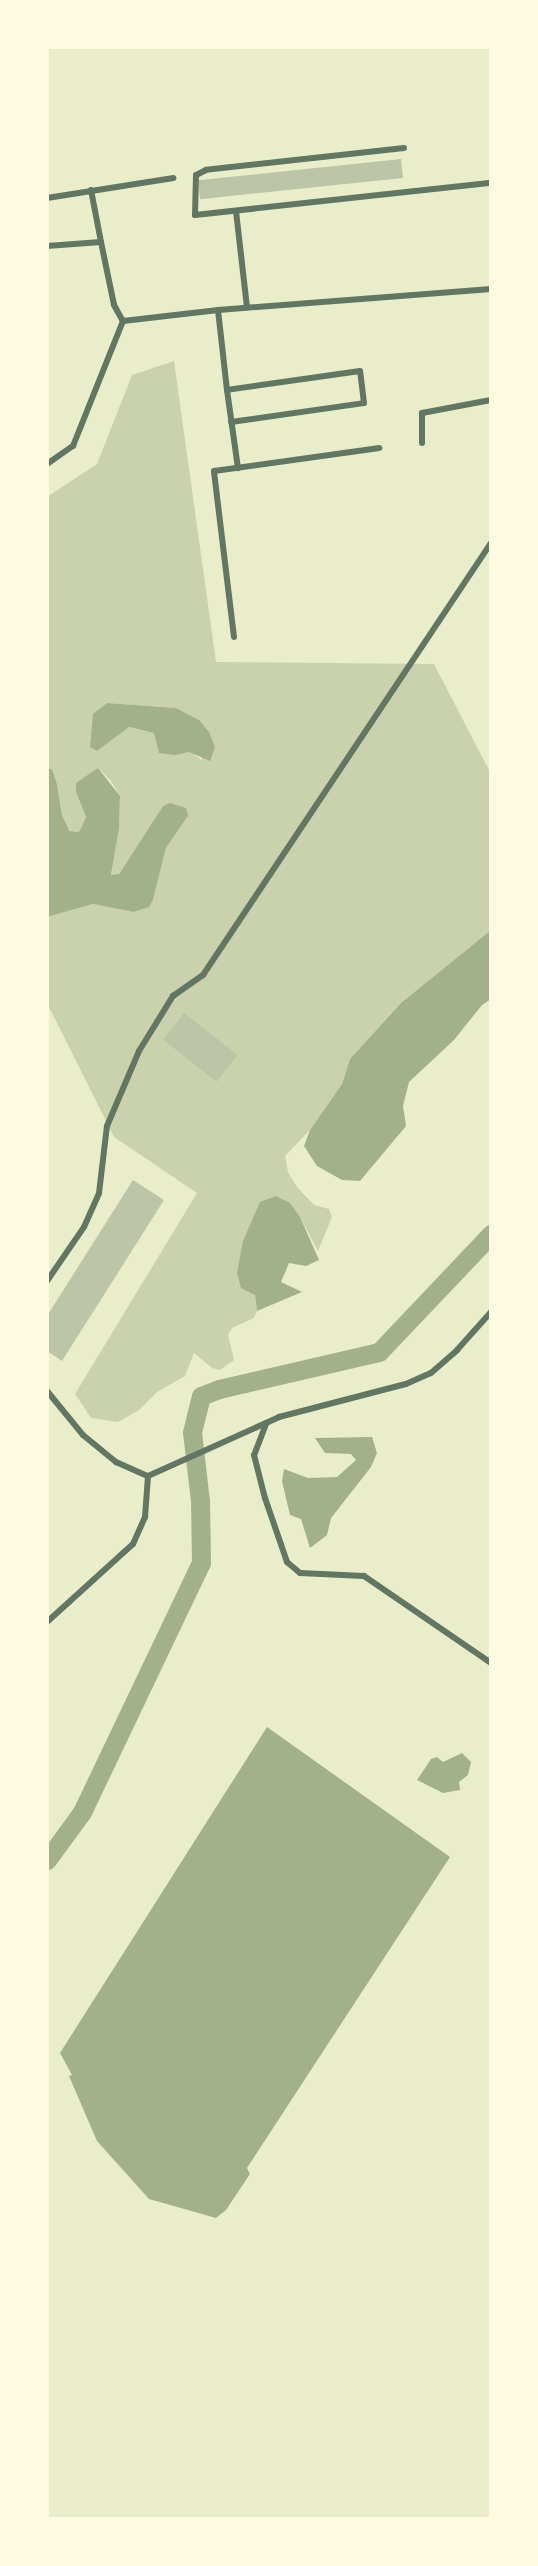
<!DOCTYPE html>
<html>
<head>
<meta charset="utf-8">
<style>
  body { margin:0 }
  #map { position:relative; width:538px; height:2566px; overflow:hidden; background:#e9edc9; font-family:"PT Sans",sans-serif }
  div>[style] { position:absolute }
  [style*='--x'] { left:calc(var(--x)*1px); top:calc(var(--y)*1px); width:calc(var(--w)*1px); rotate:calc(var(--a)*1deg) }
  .green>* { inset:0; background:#cad2ad }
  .water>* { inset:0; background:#a3b18a }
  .river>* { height:19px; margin:-9.5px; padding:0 9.5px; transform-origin:9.5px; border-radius:9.5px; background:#a3b18a }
  .building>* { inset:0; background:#bcc5a7; transform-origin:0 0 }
  .minor>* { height:6px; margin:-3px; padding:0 3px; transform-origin:3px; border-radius:3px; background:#617663 }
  span { translate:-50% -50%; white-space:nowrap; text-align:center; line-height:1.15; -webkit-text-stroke:7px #fefae0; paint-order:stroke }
  .frame { position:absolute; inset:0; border:49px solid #fefae0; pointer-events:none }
</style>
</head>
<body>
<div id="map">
  <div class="green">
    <i style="clip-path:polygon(evenodd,174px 361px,216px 662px,434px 664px,491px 774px,491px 930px,401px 1003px,350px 1059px,342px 1084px,310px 1130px,285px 1156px,288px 1172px,297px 1187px,314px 1205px,329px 1209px,332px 1217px,318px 1251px,300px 1217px,255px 1295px,257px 1311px,254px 1318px,232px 1328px,228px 1335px,234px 1360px,220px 1370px,212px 1368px,194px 1353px,185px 1376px,157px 1392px,139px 1410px,118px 1422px,91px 1418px,75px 1394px,197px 1193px,114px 1137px,47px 1003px,47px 917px,93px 904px,133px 912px,153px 900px,166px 848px,188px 816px,163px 806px,119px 874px,111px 876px,119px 829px,120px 796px,111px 781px,98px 768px,76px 792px,86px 817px,79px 832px,71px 831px,62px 815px,57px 784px,52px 769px,47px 769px,47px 497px,97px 464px,132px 375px,174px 361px,106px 703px,176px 708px,199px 720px,202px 760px,189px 751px,175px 755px,154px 733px,129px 727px,106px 703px)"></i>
  </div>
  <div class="water">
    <i style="clip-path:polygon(107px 703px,176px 708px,199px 720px,209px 732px,215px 747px,210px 761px,189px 752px,175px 755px,159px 753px,154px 733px,129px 727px,97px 751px,90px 747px,93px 714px)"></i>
    <i style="clip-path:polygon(98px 768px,120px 796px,119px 829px,111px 875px,119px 874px,163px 806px,170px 803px,186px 808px,188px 816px,166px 848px,153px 900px,149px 907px,133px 912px,93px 904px,47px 917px,47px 769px,52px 769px,57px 784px,62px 815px,70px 831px,79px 832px,86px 817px,76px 792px,76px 783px)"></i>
    <i style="clip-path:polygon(491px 930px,491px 999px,482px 1005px,454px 1040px,409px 1082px,403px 1106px,406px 1126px,360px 1181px,342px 1180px,317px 1166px,304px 1146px,310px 1130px,342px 1084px,350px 1059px,401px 1003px)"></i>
    <i style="clip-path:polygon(276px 1196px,290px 1203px,300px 1217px,319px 1260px,306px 1266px,289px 1263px,281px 1282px,302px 1292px,257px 1311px,255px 1295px,241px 1288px,237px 1273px,243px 1241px,260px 1202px)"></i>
    <i style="clip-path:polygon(372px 1437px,377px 1453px,371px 1467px,331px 1518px,327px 1535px,310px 1548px,301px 1519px,290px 1515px,282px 1481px,284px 1469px,308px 1478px,337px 1477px,356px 1460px,351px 1454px,325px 1453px,315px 1438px)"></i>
    <i style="clip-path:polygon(267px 1727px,450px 1857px,247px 2168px,250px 2174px,226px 2210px,216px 2218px,149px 2199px,97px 2141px,69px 2076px,72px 2075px,60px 2053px)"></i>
    <i style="clip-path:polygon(462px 1753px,471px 1762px,468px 1775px,459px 1782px,460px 1790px,443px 1793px,417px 1780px,431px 1759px,437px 1757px,443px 1762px)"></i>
  </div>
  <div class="river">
    <i style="--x:47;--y:1860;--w:59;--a:-53.9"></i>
    <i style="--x:82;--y:1812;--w:276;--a:-64.5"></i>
    <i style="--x:201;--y:1563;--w:62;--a:-90.9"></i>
    <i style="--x:200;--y:1501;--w:69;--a:-96.6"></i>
    <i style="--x:192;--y:1432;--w:37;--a:-76"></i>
    <i style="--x:201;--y:1396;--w:19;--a:-21"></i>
    <i style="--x:219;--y:1389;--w:164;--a:-13"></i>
    <i style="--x:379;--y:1352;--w:163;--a:-46.5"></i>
  </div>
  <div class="building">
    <i style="left:401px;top:159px;width:19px;height:204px;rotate:84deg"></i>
    <i style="left:184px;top:1013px;width:68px;height:34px;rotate:38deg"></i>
    <i style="clip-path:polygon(133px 1180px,164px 1200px,62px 1361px,47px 1351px,47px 1316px)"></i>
  </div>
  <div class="minor">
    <i style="--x:404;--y:148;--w:199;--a:173.7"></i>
    <i style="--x:206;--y:170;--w:11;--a:153"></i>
    <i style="--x:196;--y:175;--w:40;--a:91.4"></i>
    <i style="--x:195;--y:215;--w:298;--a:-6.2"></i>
    <i style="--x:91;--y:190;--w:53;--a:79.1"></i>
    <i style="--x:47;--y:198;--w:128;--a:-9"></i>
    <i style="--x:236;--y:211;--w:97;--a:83.5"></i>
    <i style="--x:47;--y:246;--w:54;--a:-4.2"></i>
    <i style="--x:101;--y:242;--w:64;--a:78.3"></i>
    <i style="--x:114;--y:305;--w:18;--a:61"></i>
    <i style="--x:218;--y:310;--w:81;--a:83.6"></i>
    <i style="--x:123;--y:321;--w:96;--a:-6.6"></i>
    <i style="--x:218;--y:310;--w:274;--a:-4.4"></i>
    <i style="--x:231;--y:422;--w:134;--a:-8.1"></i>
    <i style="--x:364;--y:403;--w:32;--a:-97"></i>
    <i style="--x:360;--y:371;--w:134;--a:171.9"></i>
    <i style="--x:227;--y:390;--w:79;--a:82"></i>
    <i style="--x:422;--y:443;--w:30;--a:-90"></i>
    <i style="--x:422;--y:413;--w:70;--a:-10.7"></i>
    <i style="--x:47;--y:464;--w:32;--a:-35"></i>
    <i style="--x:73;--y:446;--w:135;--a:-68.2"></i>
    <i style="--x:234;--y:637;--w:167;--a:-96.9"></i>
    <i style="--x:214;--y:471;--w:167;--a:-7.9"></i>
    <i style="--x:47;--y:1281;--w:65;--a:-55.6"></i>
    <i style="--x:84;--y:1227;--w:37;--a:-66"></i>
    <i style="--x:99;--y:1193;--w:67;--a:-83.2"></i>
    <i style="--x:107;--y:1126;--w:82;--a:-66.9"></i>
    <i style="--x:139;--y:1051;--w:65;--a:-58.3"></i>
    <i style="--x:173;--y:996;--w:37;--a:-35"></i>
    <i style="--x:203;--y:975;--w:519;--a:-56.31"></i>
    <i style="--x:47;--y:1391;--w:57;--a:50.7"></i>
    <i style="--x:83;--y:1435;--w:43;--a:39.3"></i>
    <i style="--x:116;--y:1462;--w:35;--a:24"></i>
    <i style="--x:148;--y:1476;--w:144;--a:-24.2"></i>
    <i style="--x:279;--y:1417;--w:131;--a:-14.6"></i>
    <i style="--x:406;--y:1384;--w:27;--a:-24"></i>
    <i style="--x:431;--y:1373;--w:35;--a:-41"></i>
    <i style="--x:457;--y:1350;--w:51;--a:-48.2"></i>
    <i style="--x:266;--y:1424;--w:33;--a:111"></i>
    <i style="--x:254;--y:1455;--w:44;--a:75.7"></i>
    <i style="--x:265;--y:1498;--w:68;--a:71"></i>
    <i style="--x:287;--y:1562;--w:17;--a:40"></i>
    <i style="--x:300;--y:1573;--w:64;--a:2.7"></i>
    <i style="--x:364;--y:1576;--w:154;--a:34.4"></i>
    <i style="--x:47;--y:1622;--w:116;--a:-42.2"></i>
    <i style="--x:133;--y:1544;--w:30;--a:-66"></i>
    <i style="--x:145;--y:1517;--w:41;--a:-85.8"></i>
  </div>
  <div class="frame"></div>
</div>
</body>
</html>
